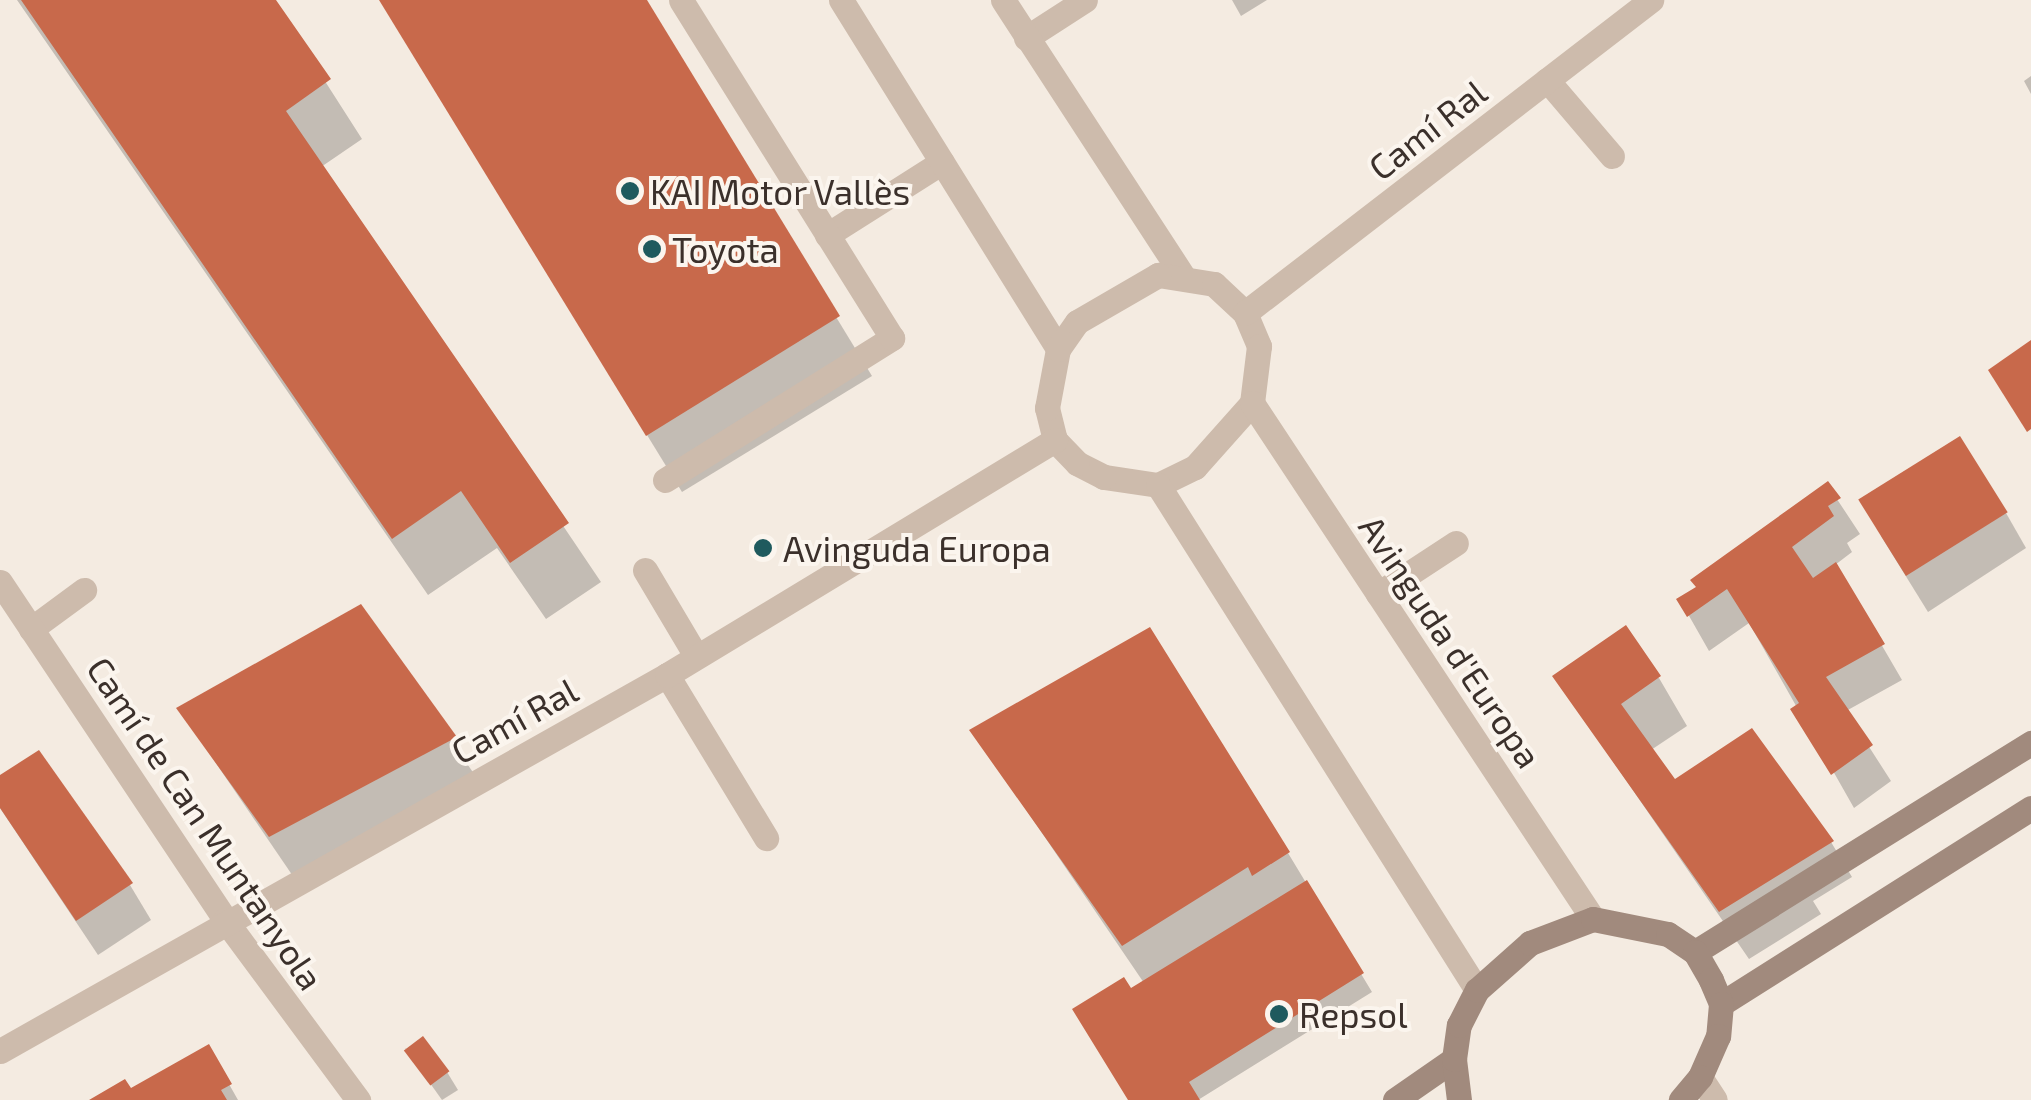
<!DOCTYPE html>
<html>
<head>
<meta charset="utf-8">
<style>
  body { margin:0 }
  #map { position:relative; width:2031px; height:1100px; overflow:hidden; background:#f4ebe1; font-family:"Exo 2",sans-serif }
  div>[style] { position:absolute }
  [style*='--x'] { left:calc(var(--x)*1px); top:calc(var(--y)*1px); width:calc(var(--w)*1px); rotate:calc(var(--a)*1deg) }
  .shadow>* { inset:0; background:#0003 }
  .building>* { inset:0; background:#c8694b; transform-origin:0 0 }
  .service>* { height:25px; margin:-12.5px; padding:0 12.5px; transform-origin:12.5px; border-radius:12.5px; background:#cdbbac }
  .minor>* { height:25px; margin:-12.5px; padding:0 12.5px; transform-origin:12.5px; border-radius:12.5px; background:#cdbbac }
  .secondary>* { height:25px; margin:-12.5px; padding:0 12.5px; transform-origin:12.5px; border-radius:12.5px; background:#a18a7d }
  .dots>* { width:28px; height:28px; translate:-50% -50%; box-sizing:border-box; border:5px solid #fbf5ee; border-radius:50% }
  span { translate:-50% -50%; white-space:nowrap; text-align:center; line-height:1.15; -webkit-text-stroke:8px #fbf5ee; paint-order:stroke }
  .street-label { font-size:35px; color:#3b302b }
  .poi-label { font-size:35px; color:#3b302b }
  .left { translate:0 -50%; text-align:left }
</style>
</head>
<body>
<div id="map">
  <div class="shadow">
    <i style="clip-path:polygon(17px 0,273px 0,362px 139px,321px 167px,601px 582px,546px 619px,497px 548px,428px 595px)"></i>
    <i style="clip-path:polygon(380px 0,643px 0,872px 376px,682px 492px)"></i>
    <i style="clip-path:polygon(1232px 0,1267px 0,1241px 16px)"></i>
    <i style="clip-path:polygon(2031px 76px,2031px 94px,2024px 81px)"></i>
    <i style="clip-path:polygon(1827px 484px,1860px 534px,1847px 543px,1852px 552px,1835px 565px,1902px 680px,1846px 711px,1891px 781px,1854px 808px,1749px 623px,1709px 651px,1680px 600px)"></i>
    <i style="clip-path:polygon(2006px 513px,2026px 548px,1928px 612px,1881px 536px)"></i>
    <i style="clip-path:polygon(360px 607px,483px 787px,299px 885px,179px 709px)"></i>
    <i style="clip-path:polygon(1555px 677px,1659px 678px,1687px 726px,1651px 750px,1674px 783px,1831px 842px,1852px 877px,1813px 901px,1821px 914px,1749px 959px)"></i>
    <i style="clip-path:polygon(972px 730px,1288px 853px,1372px 992px,1198px 1100px,1129px 1100px,1144px 983px)"></i>
    <i style="clip-path:polygon(0 778px,130px 885px,151px 920px,98px 955px,0 808px)"></i>
    <i style="clip-path:polygon(208px 1047px,238px 1100px,94px 1100px,130px 1091px)"></i>
    <i style="clip-path:polygon(405px 1048px,447px 1072px,458px 1090px,442px 1100px)"></i>
  </div>
  <div class="building">
    <i style="clip-path:polygon(21px 0,276px 0,331px 79px,286px 111px,569px 523px,510px 563px,461px 491px,392px 539px)"></i>
    <i style="clip-path:polygon(379px 0,647px 0,840px 316px,646px 436px)"></i>
    <i style="clip-path:polygon(2031px 340px,2031px 429px,2027px 432px,1988px 370px)"></i>
    <i style="left:1960px;top:436px;width:90px;height:120px;rotate:58deg"></i>
    <i style="clip-path:polygon(1828px 481px,1841px 498px,1828px 506px,1834px 516px,1792px 547px,1813px 578px,1836px 562px,1885px 644px,1826px 677px,1873px 745px,1831px 775px,1790px 709px,1799px 703px,1727px 589px,1687px 617px,1676px 599px,1696px 587px,1690px 580px)"></i>
    <i style="clip-path:polygon(361px 604px,457px 737px,269px 837px,176px 708px)"></i>
    <i style="clip-path:polygon(1626px 625px,1661px 676px,1621px 704px,1675px 779px,1752px 728px,1834px 841px,1719px 912px,1552px 676px)"></i>
    <i style="clip-path:polygon(1150px 627px,1290px 852px,1252px 876px,1248px 867px,1122px 946px,969px 730px)"></i>
    <i style="clip-path:polygon(39px 750px,133px 883px,76px 921px,0 808px,0 775px)"></i>
    <i style="clip-path:polygon(1307px 880px,1364px 973px,1189px 1082px,1200px 1100px,1128px 1100px,1072px 1009px,1124px 977px,1131px 988px)"></i>
    <i style="left:423px;top:1036px;width:44px;height:24px;rotate:53deg"></i>
    <i style="clip-path:polygon(209px 1044px,232px 1084px,221px 1090px,227px 1100px,89px 1100px,125px 1079px,131px 1088px)"></i>
  </div>
  <div class="service">
    <i style="--x:1026;--y:38;--w:70;--a:-32.8"></i>
    <i style="--x:1547;--y:80;--w:100;--a:49.5"></i>
    <i style="--x:827;--y:235;--w:136;--a:-32.4"></i>
    <i style="--x:665;--y:480;--w:268;--a:-32"></i>
    <i style="--x:892;--y:338;--w:398;--a:-122"></i>
    <i style="--x:645;--y:570;--w:100;--a:59.3"></i>
    <i style="--x:1378;--y:594;--w:93;--a:-33.2"></i>
    <i style="--x:31;--y:629;--w:66;--a:-36.3"></i>
    <i style="--x:667;--y:675;--w:191;--a:58.7"></i>
  </div>
  <div class="minor">
    <i style="--x:841;--y:0;--w:411;--a:58.1"></i>
    <i style="--x:1003;--y:0;--w:328;--a:56.9"></i>
    <i style="--x:1158;--y:275;--w:57;--a:9.1"></i>
    <i style="--x:1214;--y:284;--w:42;--a:43.1"></i>
    <i style="--x:1245;--y:313;--w:36;--a:67"></i>
    <i style="--x:1259;--y:346;--w:57;--a:97"></i>
    <i style="--x:1252;--y:403;--w:86;--a:131.7"></i>
    <i style="--x:1195;--y:467;--w:41;--a:154.1"></i>
    <i style="--x:1158;--y:485;--w:55;--a:-171.6"></i>
    <i style="--x:1104;--y:477;--w:30;--a:-153"></i>
    <i style="--x:1077;--y:463;--w:32;--a:-134"></i>
    <i style="--x:1055;--y:440;--w:33;--a:-104"></i>
    <i style="--x:1047;--y:408;--w:60;--a:-79.4"></i>
    <i style="--x:1058;--y:349;--w:33;--a:-55"></i>
    <i style="--x:1077;--y:322;--w:94;--a:-30.1"></i>
    <i style="--x:1245;--y:313;--w:513;--a:-37.63"></i>
    <i style="--x:1252;--y:403;--w:618;--a:56.54"></i>
    <i style="--x:1158;--y:485;--w:597;--a:57.72"></i>
    <i style="--x:0;--y:582;--w:406;--a:56.3"></i>
    <i style="--x:225;--y:920;--w:224;--a:53.5"></i>
    <i style="--x:0;--y:1051;--w:766;--a:-29.41"></i>
    <i style="--x:667;--y:675;--w:454;--a:-31.2"></i>
    <i style="--x:1700;--y:1077;--w:27;--a:57"></i>
  </div>
  <div class="secondary">
    <i style="--x:1695;--y:952;--w:396;--a:-31.9"></i>
    <i style="--x:1721;--y:1004;--w:367;--a:-32.3"></i>
    <i style="--x:1395;--y:1100;--w:72;--a:-34.8"></i>
    <i style="--x:1459;--y:1100;--w:41;--a:-97"></i>
    <i style="--x:1454;--y:1059;--w:34;--a:-82"></i>
    <i style="--x:1459;--y:1025;--w:39;--a:-63"></i>
    <i style="--x:1477;--y:990;--w:71;--a:-41.6"></i>
    <i style="--x:1530;--y:943;--w:67;--a:-20.9"></i>
    <i style="--x:1593;--y:919;--w:76;--a:11.3"></i>
    <i style="--x:1668;--y:934;--w:32;--a:34"></i>
    <i style="--x:1695;--y:952;--w:32;--a:60"></i>
    <i style="--x:1711;--y:980;--w:26;--a:67"></i>
    <i style="--x:1721;--y:1004;--w:32;--a:95"></i>
    <i style="--x:1718;--y:1036;--w:45;--a:113.7"></i>
    <i style="--x:1700;--y:1077;--w:30;--a:130"></i>
  </div>
  <div class="dots">
    <i style="left:630px;top:191px;background:#1f5a5e"></i>
    <i style="left:652px;top:249px;background:#1f5a5e"></i>
    <i style="left:763px;top:548px;background:#1f5a5e"></i>
    <i style="left:1279px;top:1014px;background:#1f5a5e"></i>
  </div>
  <div class="street-label">
    <span style="left:1427px;top:129px;rotate:-38deg">Camí Ral</span>
    <span style="left:1451px;top:641px;rotate:56deg">Avinguda d'Europa</span>
    <span style="left:514px;top:720px;rotate:-29deg">Camí Ral</span>
    <span style="left:206px;top:823px;rotate:56deg">Camí de Can Muntanyola</span>
  </div>
  <div class="poi-label">
    <span class="left" style="left:650px;top:191px">KAI Motor Vallès</span>
    <span class="left" style="left:672px;top:249px">Toyota</span>
    <span class="left" style="left:783px;top:548px">Avinguda Europa</span>
    <span class="left" style="left:1299px;top:1014px">Repsol</span>
  </div>
</div>
</body>
</html>
